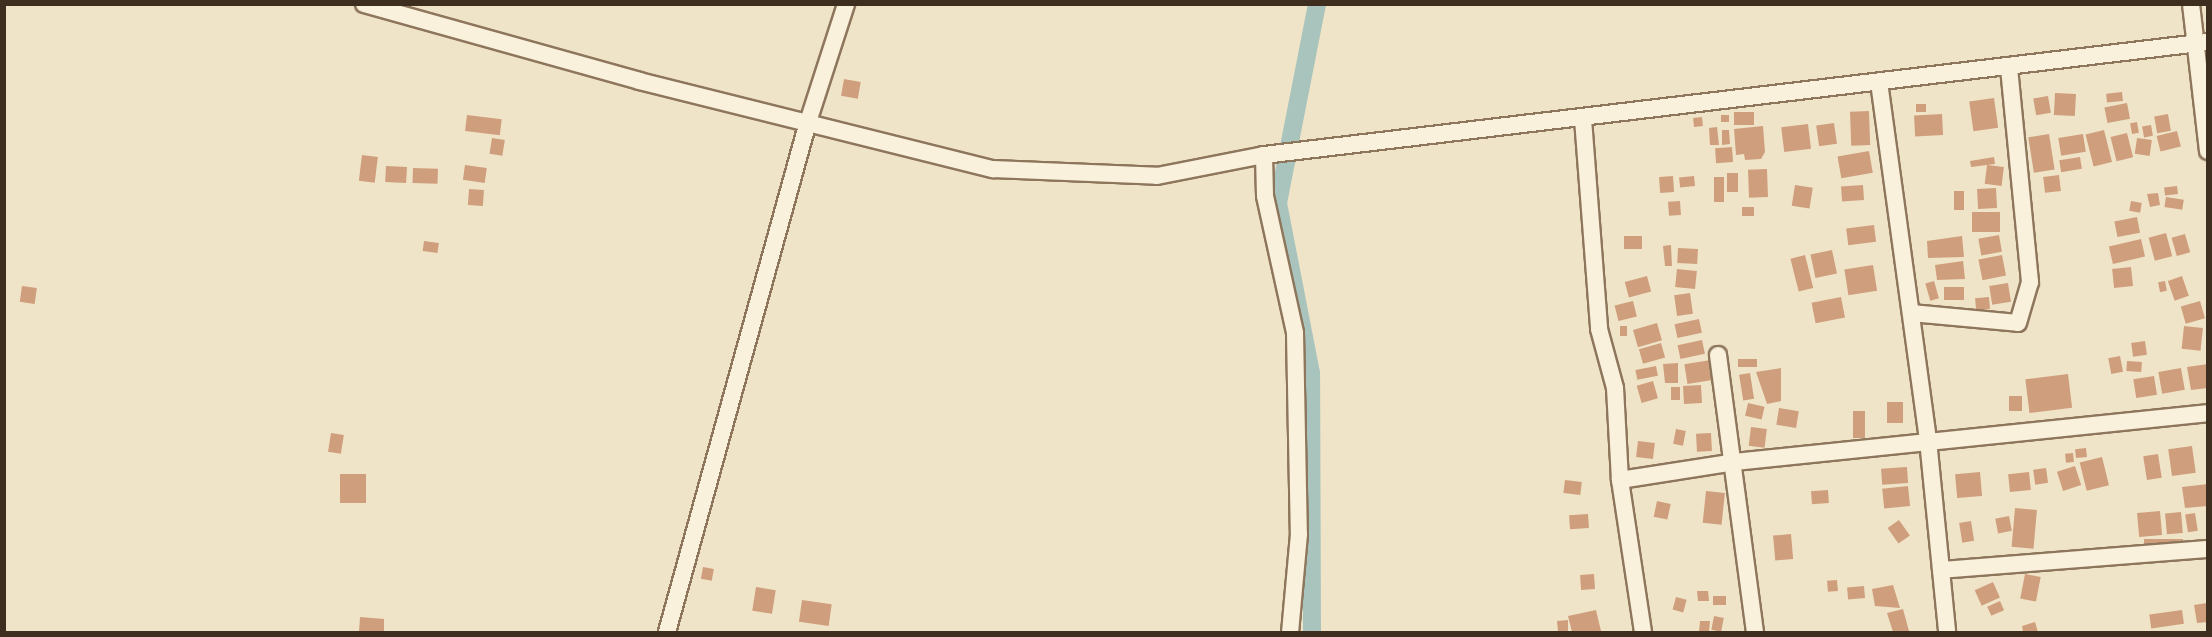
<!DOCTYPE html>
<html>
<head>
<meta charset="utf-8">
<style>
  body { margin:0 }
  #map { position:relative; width:2212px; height:637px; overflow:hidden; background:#f0e4c8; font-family:"Crimson Pro",serif }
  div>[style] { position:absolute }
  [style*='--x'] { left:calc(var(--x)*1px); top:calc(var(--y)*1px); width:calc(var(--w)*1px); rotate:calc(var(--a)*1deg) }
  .canal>* { height:18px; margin:-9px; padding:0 9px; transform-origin:9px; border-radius:9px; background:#a9c4bc }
  .building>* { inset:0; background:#cf9f7d; transform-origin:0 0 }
  .roads { filter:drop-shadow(2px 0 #8d765c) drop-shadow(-2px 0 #8d765c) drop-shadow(0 2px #8d765c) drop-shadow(0 -2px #8d765c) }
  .minor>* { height:16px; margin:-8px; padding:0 8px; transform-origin:8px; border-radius:8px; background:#faf1dc }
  span { translate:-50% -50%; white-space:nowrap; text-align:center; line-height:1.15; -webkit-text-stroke:6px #f7eed8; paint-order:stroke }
  .frame { position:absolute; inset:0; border:6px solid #3d2e20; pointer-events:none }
</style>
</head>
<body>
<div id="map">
  <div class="canal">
    <i style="--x:1312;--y:632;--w:259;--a:-90.2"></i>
    <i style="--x:1311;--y:373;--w:173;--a:-101"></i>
    <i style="--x:1278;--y:203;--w:203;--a:-78.9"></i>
  </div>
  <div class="building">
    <i style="left:844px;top:79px;width:17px;height:17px;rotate:10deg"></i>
    <i style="left:2122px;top:92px;width:9px;height:16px;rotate:84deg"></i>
    <i style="left:2055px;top:93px;width:21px;height:22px;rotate:3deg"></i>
    <i style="left:2048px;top:96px;width:17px;height:15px;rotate:80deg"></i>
    <i style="left:1994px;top:98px;width:30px;height:25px;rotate:82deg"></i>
    <i style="left:2127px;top:103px;width:16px;height:23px;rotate:79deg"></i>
    <i style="left:1916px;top:104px;width:10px;height:8px"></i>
    <i style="left:1869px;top:111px;width:34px;height:19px;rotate:88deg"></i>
    <i style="left:1754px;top:112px;width:13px;height:20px;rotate:90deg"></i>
    <i style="left:1942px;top:114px;width:21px;height:28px;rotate:87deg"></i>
    <i style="left:2168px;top:114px;width:17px;height:14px;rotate:80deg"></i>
    <i style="left:467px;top:115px;width:35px;height:16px;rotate:7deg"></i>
    <i style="left:1721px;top:115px;width:8px;height:7px"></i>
    <i style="left:1702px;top:117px;width:9px;height:9px;rotate:84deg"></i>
    <i style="left:2137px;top:122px;width:11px;height:7px;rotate:80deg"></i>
    <i style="left:1834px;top:123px;width:21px;height:18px;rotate:82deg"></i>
    <i style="left:1808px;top:124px;width:25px;height:27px;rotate:83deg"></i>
    <i style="left:2151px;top:125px;width:11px;height:9px;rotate:80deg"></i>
    <i style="clip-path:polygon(1763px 126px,1765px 152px,1761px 159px,1745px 160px,1744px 154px,1736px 155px,1734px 129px)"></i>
    <i style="clip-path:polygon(1717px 127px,1719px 145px,1710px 145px,1709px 128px)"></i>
    <i style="clip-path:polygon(1722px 130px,1729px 130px,1730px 144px,1722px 145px)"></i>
    <i style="left:2104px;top:130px;width:33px;height:19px;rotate:76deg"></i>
    <i style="left:2177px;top:131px;width:16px;height:21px;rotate:76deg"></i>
    <i style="left:2127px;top:133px;width:25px;height:17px;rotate:76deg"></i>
    <i style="left:2049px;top:134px;width:36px;height:21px;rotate:81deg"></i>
    <i style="left:2083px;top:134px;width:18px;height:25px;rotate:81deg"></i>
    <i style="left:492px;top:138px;width:13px;height:16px;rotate:9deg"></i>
    <i style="left:2137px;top:138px;width:15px;height:16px;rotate:8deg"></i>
    <i style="left:1732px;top:147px;width:15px;height:17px;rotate:86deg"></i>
    <i style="left:1869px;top:151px;width:22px;height:32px;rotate:80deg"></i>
    <i style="left:362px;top:155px;width:16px;height:26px;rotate:7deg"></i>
    <i style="clip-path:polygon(1994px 157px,1995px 164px,1971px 167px,1970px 161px)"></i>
    <i style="left:2080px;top:157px;width:12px;height:21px;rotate:81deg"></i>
    <i style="left:465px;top:165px;width:22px;height:15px;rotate:8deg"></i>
    <i style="left:1987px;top:165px;width:17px;height:19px;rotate:7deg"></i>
    <i style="left:386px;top:166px;width:21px;height:16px;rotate:3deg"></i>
    <i style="left:413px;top:168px;width:25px;height:15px;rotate:2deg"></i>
    <i style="left:1767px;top:169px;width:28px;height:19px;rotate:88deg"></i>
    <i style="left:1727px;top:173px;width:11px;height:19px"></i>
    <i style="left:2059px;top:175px;width:16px;height:16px;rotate:83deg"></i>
    <i style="left:1673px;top:176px;width:16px;height:14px;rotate:86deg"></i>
    <i style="left:1694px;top:176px;width:10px;height:15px;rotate:84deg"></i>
    <i style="left:1714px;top:177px;width:10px;height:25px"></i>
    <i style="left:1795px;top:185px;width:18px;height:21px;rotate:9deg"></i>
    <i style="left:1863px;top:185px;width:15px;height:22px;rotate:86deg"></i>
    <i style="left:2177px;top:186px;width:8px;height:13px;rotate:83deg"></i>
    <i style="left:1996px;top:188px;width:20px;height:19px;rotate:87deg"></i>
    <i style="left:469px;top:189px;width:15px;height:16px;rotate:4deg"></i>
    <i style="left:1954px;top:191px;width:10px;height:19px"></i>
    <i style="clip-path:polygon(2158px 193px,2160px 205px,2150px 207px,2147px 194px)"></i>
    <i style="left:2166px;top:197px;width:18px;height:10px;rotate:9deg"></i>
    <i style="left:1680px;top:201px;width:14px;height:12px;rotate:86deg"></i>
    <i style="left:2131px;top:201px;width:11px;height:10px;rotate:10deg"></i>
    <i style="left:1754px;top:207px;width:9px;height:12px;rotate:90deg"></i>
    <i style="left:1972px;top:212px;width:28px;height:20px"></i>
    <i style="left:2137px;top:217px;width:16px;height:23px;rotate:79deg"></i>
    <i style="left:1874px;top:225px;width:17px;height:28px;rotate:83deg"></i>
    <i style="left:2166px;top:233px;width:24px;height:18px;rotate:75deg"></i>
    <i style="left:2185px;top:234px;width:19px;height:14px;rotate:74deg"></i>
    <i style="left:1999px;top:235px;width:17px;height:21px;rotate:80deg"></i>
    <i style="left:1642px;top:236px;width:13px;height:18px;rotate:90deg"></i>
    <i style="clip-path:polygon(1962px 236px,1964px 257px,1928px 258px,1927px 241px)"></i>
    <i style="left:2141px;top:239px;width:18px;height:33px;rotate:77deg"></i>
    <i style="left:424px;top:241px;width:15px;height:10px;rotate:8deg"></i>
    <i style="clip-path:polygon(1671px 245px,1672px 266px,1665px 266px,1663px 246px)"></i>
    <i style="left:1678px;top:248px;width:20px;height:15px;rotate:3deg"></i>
    <i style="left:1832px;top:250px;width:24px;height:22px;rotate:78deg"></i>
    <i style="left:1805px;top:255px;width:34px;height:15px;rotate:76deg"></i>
    <i style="left:2002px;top:255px;width:21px;height:24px;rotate:79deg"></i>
    <i style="clip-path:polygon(1963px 261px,1965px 279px,1937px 280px,1935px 265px)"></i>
    <i style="left:1873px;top:265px;width:26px;height:29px;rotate:81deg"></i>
    <i style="left:2131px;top:267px;width:19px;height:19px;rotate:84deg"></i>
    <i style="left:1677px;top:269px;width:20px;height:18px;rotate:6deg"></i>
    <i style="left:1647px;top:276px;width:16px;height:23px;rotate:75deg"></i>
    <i style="left:2182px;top:276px;width:21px;height:15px;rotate:71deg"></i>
    <i style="left:1934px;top:281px;width:18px;height:9px;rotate:74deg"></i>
    <i style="left:2165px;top:281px;width:10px;height:7px;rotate:79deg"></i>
    <i style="left:2008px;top:283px;width:19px;height:19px;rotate:81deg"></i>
    <i style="left:22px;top:286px;width:15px;height:16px;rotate:8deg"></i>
    <i style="left:1944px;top:287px;width:20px;height:13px"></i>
    <i style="left:1690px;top:293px;width:21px;height:16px;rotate:82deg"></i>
    <i style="left:1841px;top:297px;width:21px;height:30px;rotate:79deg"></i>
    <i style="left:1989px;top:297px;width:12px;height:14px;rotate:85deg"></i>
    <i style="left:1633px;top:301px;width:16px;height:19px;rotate:76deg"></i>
    <i style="left:2200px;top:301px;width:18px;height:20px;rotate:74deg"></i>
    <i style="left:1699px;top:319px;width:14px;height:25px;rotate:78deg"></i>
    <i style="left:1657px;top:323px;width:18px;height:25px;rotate:74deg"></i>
    <i style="left:1620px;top:326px;width:7px;height:10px"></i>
    <i style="left:2184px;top:326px;width:19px;height:23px;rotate:6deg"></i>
    <i style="left:1702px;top:340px;width:14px;height:25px;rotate:78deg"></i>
    <i style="left:2145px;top:341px;width:14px;height:14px;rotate:82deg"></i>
    <i style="left:1661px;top:343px;width:15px;height:23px;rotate:74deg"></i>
    <i style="left:2120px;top:356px;width:16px;height:12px;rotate:79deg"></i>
    <i style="left:1757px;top:359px;width:8px;height:19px;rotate:90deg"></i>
    <i style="left:1711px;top:360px;width:20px;height:27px;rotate:81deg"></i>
    <i style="left:2127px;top:361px;width:15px;height:10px;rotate:4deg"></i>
    <i style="clip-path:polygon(1678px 363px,1678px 383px,1665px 383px,1663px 364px)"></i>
    <i style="clip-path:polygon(2208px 364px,2208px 388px,2191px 390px,2187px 367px)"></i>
    <i style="left:1656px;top:366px;width:10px;height:21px;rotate:79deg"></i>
    <i style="clip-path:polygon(1781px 368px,1781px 401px,1767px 404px,1756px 372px)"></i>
    <i style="left:2181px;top:368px;width:22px;height:23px;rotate:80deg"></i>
    <i style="left:1750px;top:373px;width:26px;height:11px;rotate:81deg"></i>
    <i style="left:2068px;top:374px;width:34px;height:43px;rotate:83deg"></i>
    <i style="left:2154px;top:376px;width:19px;height:21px;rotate:81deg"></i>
    <i style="left:1653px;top:381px;width:18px;height:17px;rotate:74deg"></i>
    <i style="left:1701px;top:385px;width:18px;height:18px;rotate:87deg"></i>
    <i style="left:1671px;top:387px;width:9px;height:13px"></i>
    <i style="left:2009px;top:396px;width:13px;height:15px"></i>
    <i style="left:1887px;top:402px;width:16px;height:21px"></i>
    <i style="left:1748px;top:403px;width:17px;height:13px;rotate:13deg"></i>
    <i style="left:1779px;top:408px;width:20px;height:17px;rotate:9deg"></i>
    <i style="left:1853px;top:411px;width:12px;height:27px"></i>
    <i style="left:1751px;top:427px;width:16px;height:19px;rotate:7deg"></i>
    <i style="left:1676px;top:429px;width:10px;height:15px;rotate:11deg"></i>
    <i style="left:331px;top:433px;width:13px;height:19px;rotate:9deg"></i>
    <i style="left:1711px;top:433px;width:18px;height:15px;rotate:87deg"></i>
    <i style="left:1638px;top:441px;width:17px;height:16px;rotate:7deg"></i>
    <i style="left:2192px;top:446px;width:27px;height:24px;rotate:82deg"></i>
    <i style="left:2086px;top:448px;width:9px;height:11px;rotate:84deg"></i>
    <i style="left:2073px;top:453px;width:9px;height:8px;rotate:84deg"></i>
    <i style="left:2158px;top:454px;width:24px;height:15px;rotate:81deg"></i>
    <i style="left:2102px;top:457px;width:29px;height:23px;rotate:76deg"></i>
    <i style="left:2075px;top:466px;width:20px;height:19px;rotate:72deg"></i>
    <i style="left:1907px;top:467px;width:16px;height:26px;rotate:86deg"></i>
    <i style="left:2046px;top:468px;width:15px;height:13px;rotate:82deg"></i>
    <i style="left:1980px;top:472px;width:24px;height:25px;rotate:85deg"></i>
    <i style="left:2029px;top:472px;width:18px;height:21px;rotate:84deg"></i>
    <i style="left:340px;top:474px;width:26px;height:29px"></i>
    <i style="left:1565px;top:480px;width:17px;height:13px;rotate:7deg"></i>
    <i style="clip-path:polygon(2208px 484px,2208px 506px,2185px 508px,2182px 487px)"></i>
    <i style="left:1908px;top:486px;width:20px;height:26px;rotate:84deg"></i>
    <i style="left:1828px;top:490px;width:13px;height:17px;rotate:86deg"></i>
    <i style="left:1706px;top:491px;width:19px;height:32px;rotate:6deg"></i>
    <i style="left:1657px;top:501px;width:14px;height:16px;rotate:12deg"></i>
    <i style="left:2015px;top:508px;width:22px;height:39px;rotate:5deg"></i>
    <i style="left:2160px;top:511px;width:24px;height:23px;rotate:85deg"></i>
    <i style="left:2181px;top:512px;width:21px;height:16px;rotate:85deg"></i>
    <i style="left:2195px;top:513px;width:18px;height:10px;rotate:81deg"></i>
    <i style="left:1588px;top:514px;width:14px;height:19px;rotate:86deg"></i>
    <i style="left:2009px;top:516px;width:15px;height:14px;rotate:79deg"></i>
    <i style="left:1899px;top:520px;width:19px;height:14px;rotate:55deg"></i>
    <i style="left:1971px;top:521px;width:20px;height:12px;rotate:81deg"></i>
    <i style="left:1791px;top:534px;width:25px;height:18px;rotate:85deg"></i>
    <i style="left:2183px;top:539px;width:10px;height:39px;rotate:90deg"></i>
    <i style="left:703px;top:567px;width:11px;height:12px;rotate:10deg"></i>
    <i style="left:1594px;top:574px;width:15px;height:14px;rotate:86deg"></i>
    <i style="left:2025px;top:574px;width:16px;height:25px;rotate:11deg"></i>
    <i style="left:1837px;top:580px;width:11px;height:10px;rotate:85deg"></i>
    <i style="left:1993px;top:582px;width:17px;height:20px;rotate:66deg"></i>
    <i style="clip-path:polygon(1893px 585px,1900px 608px,1875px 606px,1872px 589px)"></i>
    <i style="left:1864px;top:586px;width:12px;height:17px;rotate:85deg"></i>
    <i style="left:756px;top:587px;width:20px;height:24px;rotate:9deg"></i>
    <i style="clip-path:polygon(1697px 591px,1708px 591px,1709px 601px,1698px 601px)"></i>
    <i style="left:1713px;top:596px;width:13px;height:9px"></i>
    <i style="left:1676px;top:597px;width:11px;height:13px;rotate:15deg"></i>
    <i style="left:802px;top:600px;width:30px;height:22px;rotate:8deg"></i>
    <i style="left:2000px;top:601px;width:10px;height:14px;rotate:66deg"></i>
    <i style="clip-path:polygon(2207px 603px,2208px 622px,2197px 623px,2194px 605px)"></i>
    <i style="clip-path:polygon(1903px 609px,1909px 631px,1893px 632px,1887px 613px)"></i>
    <i style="clip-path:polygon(1596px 610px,1601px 631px,1572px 632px,1568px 616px)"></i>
    <i style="left:2182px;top:610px;width:14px;height:33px;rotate:82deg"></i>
    <i style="left:1714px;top:616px;width:10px;height:14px;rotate:11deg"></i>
    <i style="clip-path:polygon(360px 617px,384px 619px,384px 632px,359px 632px)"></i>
    <i style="clip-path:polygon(1568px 620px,1568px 632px,1558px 632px,1557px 621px)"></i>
    <i style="clip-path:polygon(1700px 621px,1710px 621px,1709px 632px,1699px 632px)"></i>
    <i style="clip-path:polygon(2035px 622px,2038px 632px,2023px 632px,2022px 626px)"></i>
  </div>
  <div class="roads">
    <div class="minor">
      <i style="--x:364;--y:4;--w:286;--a:15.6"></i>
      <i style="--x:639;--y:81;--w:365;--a:14"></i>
      <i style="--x:993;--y:169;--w:164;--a:2.4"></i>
      <i style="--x:1157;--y:176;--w:109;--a:-11.1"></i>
      <i style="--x:1264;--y:155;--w:951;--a:-6.83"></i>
      <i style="--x:2191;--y:4;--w:148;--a:83.4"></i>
      <i style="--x:1879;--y:82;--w:361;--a:82.2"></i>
      <i style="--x:1928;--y:440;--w:193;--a:84.3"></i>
      <i style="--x:1583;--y:119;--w:211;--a:85.6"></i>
      <i style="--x:1599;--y:329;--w:61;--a:74.8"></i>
      <i style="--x:1615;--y:388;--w:92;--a:86.9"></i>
      <i style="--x:1620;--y:480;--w:154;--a:81.4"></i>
      <i style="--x:1264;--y:155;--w:41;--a:88.6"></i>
      <i style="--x:1265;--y:196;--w:140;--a:77.6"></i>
      <i style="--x:1295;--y:333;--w:201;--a:88.9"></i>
      <i style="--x:1299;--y:534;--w:98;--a:95.2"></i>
      <i style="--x:1911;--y:313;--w:107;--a:5.3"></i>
      <i style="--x:2018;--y:323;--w:43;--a:-73.7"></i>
      <i style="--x:2030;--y:282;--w:217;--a:-95.6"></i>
      <i style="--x:1718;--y:355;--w:279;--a:82.4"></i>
      <i style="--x:1620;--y:480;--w:116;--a:-8.9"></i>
      <i style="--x:1735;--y:462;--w:476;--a:-5.9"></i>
      <i style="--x:1941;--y:570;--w:268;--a:-4.5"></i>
      <i style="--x:667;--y:632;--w:529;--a:-74.55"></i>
      <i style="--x:808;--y:122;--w:124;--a:-72.1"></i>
    </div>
  </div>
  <div class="frame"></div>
</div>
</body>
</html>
